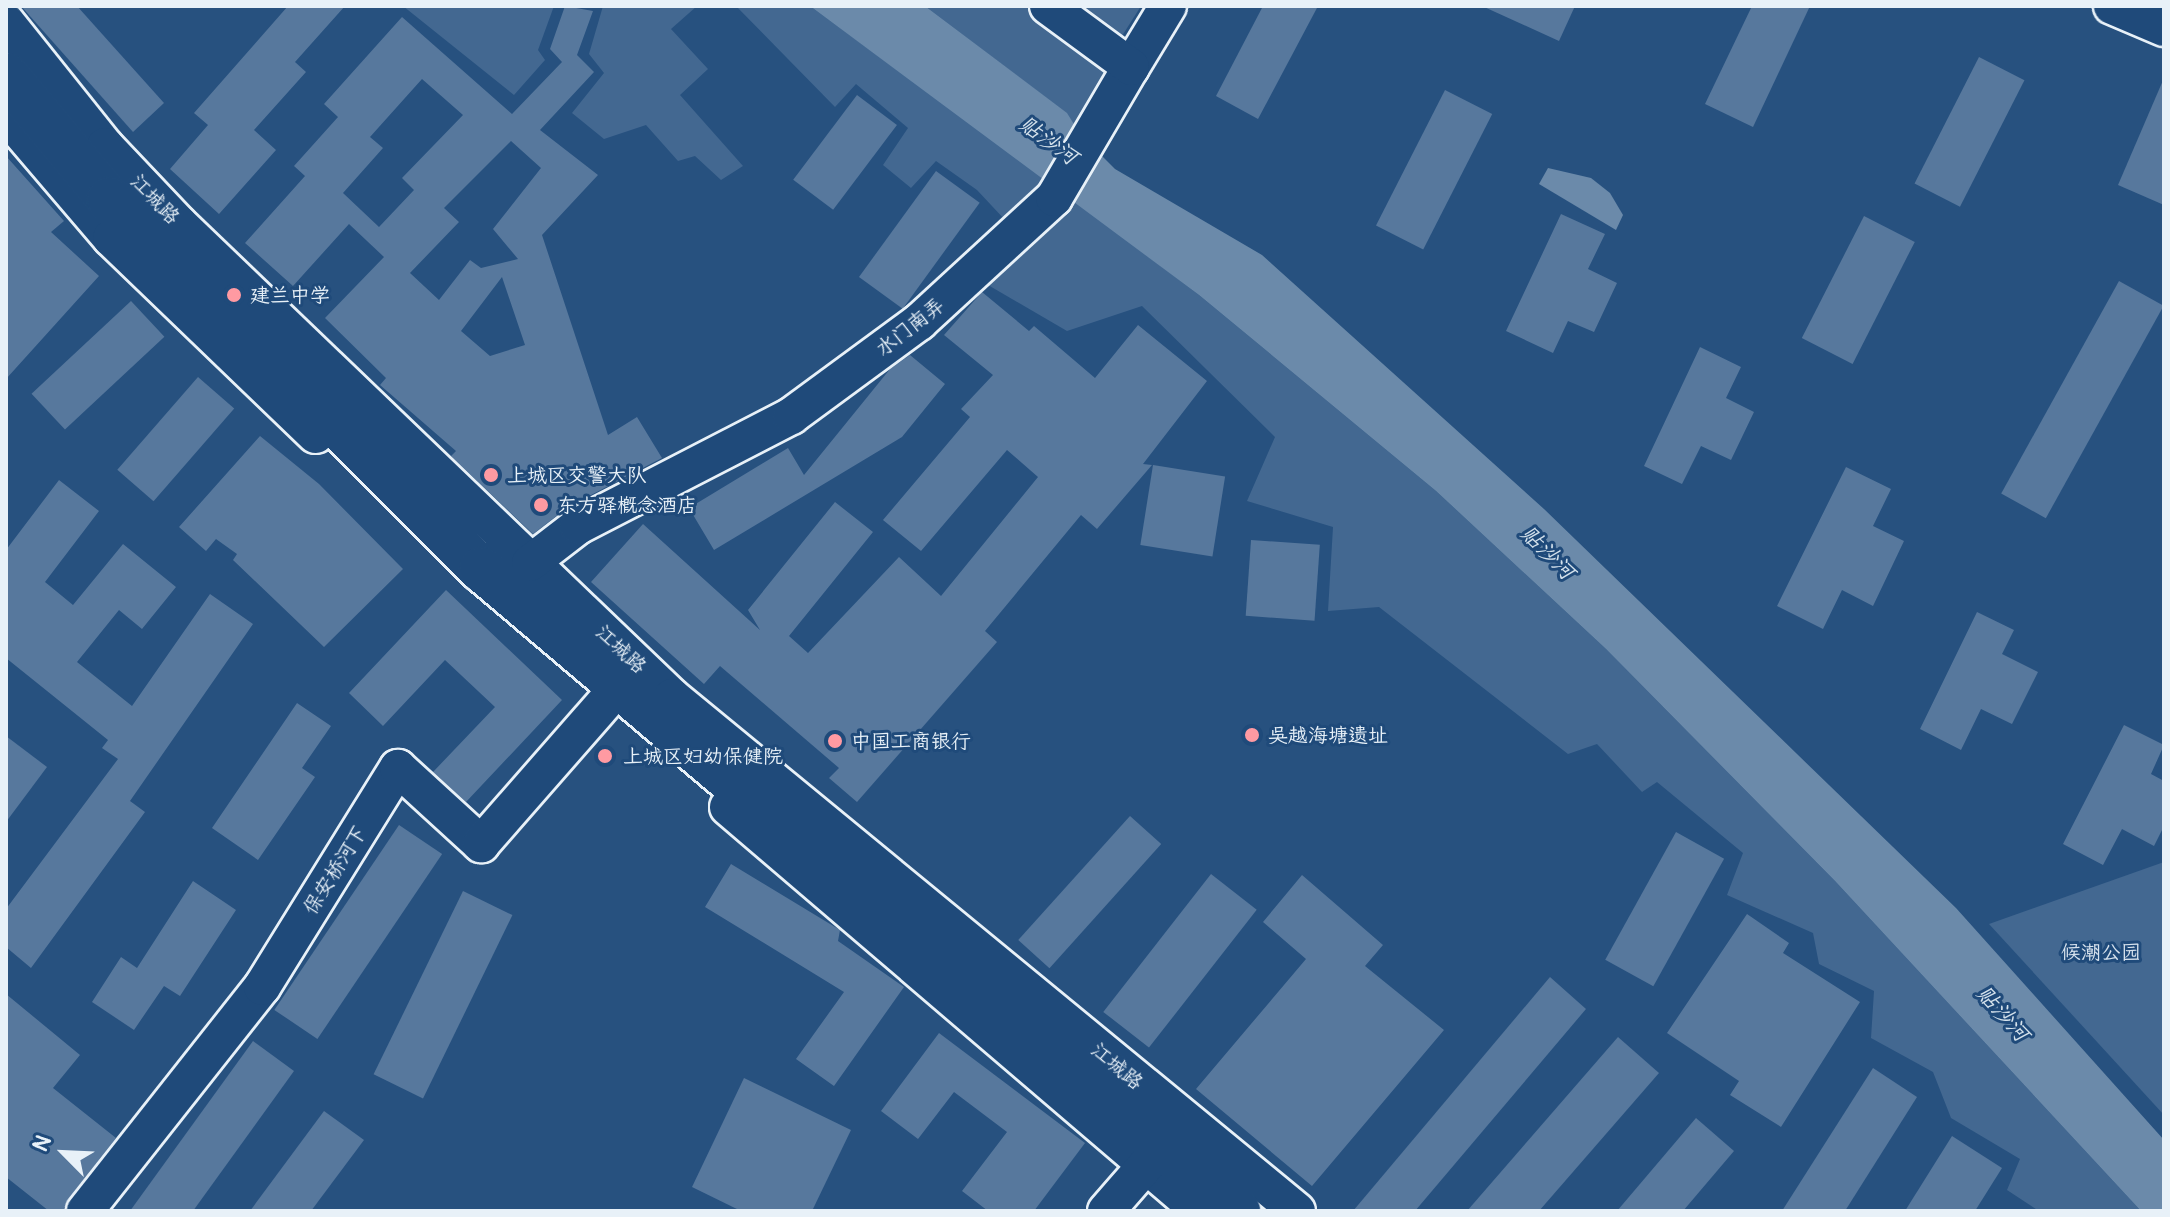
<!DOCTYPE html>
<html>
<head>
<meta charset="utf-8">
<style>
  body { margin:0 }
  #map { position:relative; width:2170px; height:1217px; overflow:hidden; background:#27517f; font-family:Pangolin,"LXGW WenKai TC",sans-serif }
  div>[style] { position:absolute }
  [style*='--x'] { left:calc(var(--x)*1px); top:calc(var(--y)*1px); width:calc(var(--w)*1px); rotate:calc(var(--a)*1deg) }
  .green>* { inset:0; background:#436891 }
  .water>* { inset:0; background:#6b8aaa }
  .building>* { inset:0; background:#57789d; transform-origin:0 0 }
  .roads { filter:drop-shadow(2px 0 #e8f1f8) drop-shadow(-2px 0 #e8f1f8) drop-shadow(0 2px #e8f1f8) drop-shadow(0 -2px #e8f1f8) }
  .minor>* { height:36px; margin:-18px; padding:0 18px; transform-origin:18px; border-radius:18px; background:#1f4a7a }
  .major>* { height:44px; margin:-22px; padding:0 22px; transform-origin:22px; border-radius:22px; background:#1f4a7a }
  .dots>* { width:22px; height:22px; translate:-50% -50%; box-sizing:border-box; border:4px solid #1f4a7a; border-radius:50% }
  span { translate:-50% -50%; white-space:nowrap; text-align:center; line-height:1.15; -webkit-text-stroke:6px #1f4a7a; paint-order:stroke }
  .street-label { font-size:20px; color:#e8f1f8 }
  .poi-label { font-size:20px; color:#e8f1f8 }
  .left { translate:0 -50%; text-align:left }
  .park-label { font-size:20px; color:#d8e3ee }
  .water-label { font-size:22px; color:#d5e2ec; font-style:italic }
  .frame { position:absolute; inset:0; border:8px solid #e8f1f8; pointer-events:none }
  .north { position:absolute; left:24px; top:1113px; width:80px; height:80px; -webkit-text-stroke:6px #1f4a7a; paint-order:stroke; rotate:294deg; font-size:22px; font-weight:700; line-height:32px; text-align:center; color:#e8f1f8 }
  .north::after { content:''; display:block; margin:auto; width:28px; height:36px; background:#e8f1f8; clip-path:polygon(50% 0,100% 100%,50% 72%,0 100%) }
</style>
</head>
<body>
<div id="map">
  <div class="green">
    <i style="clip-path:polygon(403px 6px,554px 6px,538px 50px,545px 60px,514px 95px)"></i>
    <i style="clip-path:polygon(603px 6px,697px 6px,671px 29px,708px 69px,680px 95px,743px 166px,721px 180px,695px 156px,678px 161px,646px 125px,604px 139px,572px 113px,604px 73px,589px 54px)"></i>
    <i style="clip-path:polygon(736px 6px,810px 6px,1047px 180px,1006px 221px,977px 190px,936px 161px,911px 188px,883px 165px,908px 128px,856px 84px,835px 107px)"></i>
    <i style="clip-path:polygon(925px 6px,1034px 6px,1110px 56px,1079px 134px,1066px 113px)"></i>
    <i style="clip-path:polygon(1082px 6px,1141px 6px,1122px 36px)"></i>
    <i style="clip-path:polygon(1068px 196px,1199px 295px,1436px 491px,1606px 649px,1835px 881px,2141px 1211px,2039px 1211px,2007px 1190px,2020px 1159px,1951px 1118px,1933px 1072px,1871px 1038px,1874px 991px,1819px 964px,1813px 933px,1727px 895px,1743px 853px,1657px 782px,1642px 792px,1597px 744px,1568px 754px,1379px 607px,1328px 611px,1333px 527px,1247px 501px,1275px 437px,1142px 306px,1067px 331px,988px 285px)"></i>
    <i style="clip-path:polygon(2164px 862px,2164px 1115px,1989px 924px)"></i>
  </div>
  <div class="water">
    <i style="clip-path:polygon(810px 6px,925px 6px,1067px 113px,1080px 134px,1115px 169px,1262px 255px,1544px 509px,1956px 908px,2164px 1140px,2164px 1211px,2141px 1211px,1835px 881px,1606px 649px,1436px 491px,1199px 295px)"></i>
    <i style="clip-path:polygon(1548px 168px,1591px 178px,1610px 193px,1623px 215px,1616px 230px,1539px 184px)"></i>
  </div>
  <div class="building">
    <i style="clip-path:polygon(21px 6px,77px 6px,164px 103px,133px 132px)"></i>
    <i style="clip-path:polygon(288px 6px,345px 6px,295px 62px,306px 72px,254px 130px,276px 150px,219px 214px,170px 169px,208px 125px,194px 113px)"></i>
    <i style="clip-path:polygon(evenodd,565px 6px,593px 11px,577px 55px,594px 72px,540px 130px,598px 175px,542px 235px,608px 435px,637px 417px,662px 458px,568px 507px,533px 534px,451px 456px,456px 451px,380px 385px,386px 378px,325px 318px,384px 257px,349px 224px,293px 286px,245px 243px,305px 176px,294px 166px,338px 117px,324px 104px,402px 17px,512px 114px,562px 62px,550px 49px,565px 6px,422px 79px,463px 115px,402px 178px,414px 190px,379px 227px,343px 193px,383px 148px,370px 137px,422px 79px,565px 6px,511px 141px,541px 168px,493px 229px,518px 259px,481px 268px,470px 260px,439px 300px,410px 273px,459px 222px,444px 208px,511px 141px,565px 6px,502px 277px,525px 345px,490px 356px,461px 331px,502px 277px)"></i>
    <i style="clip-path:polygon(1263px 6px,1318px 6px,1258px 119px,1216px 96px)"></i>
    <i style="clip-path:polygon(1482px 6px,1575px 6px,1559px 41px)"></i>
    <i style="clip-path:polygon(1752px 6px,1810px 6px,1753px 127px,1705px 104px)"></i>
    <i style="left:1979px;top:57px;width:51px;height:142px;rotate:27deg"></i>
    <i style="clip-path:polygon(2164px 78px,2164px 205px,2118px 185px)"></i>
    <i style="left:1445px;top:90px;width:53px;height:152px;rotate:27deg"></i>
    <i style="left:857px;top:95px;width:50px;height:106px;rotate:37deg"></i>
    <i style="clip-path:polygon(6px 156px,64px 221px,51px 232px,99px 276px,6px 379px)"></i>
    <i style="left:936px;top:171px;width:54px;height:131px;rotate:36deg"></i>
    <i style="clip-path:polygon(1561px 214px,1605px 234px,1588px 269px,1617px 283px,1594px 332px,1568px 321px,1553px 353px,1506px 331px)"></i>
    <i style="left:1864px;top:216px;width:57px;height:137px;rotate:27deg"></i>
    <i style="left:2119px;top:281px;width:51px;height:243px;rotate:29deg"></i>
    <i style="clip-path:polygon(982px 292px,1029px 331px,1034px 326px,1095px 378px,1138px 325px,1207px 381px,1143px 464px,1152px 465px,1097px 529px,1081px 515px,985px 631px,997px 642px,857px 802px,829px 778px,839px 768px,720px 666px,704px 684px,591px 582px,643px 524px,760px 630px,748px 610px,835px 502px,873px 532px,789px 636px,808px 653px,899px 557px,941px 596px,1038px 477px,1007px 450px,921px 551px,883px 520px,970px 417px,961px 409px,993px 375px,944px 335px)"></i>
    <i style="left:131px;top:301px;width:49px;height:136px;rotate:47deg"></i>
    <i style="clip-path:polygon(1700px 347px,1741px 367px,1726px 398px,1754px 412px,1731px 460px,1701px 446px,1682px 484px,1644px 466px)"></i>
    <i style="clip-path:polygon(910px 355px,945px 384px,902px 437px,714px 550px,689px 508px,788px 448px,804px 475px,890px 369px)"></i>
    <i style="left:198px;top:377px;width:48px;height:123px;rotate:41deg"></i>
    <i style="clip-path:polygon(260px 436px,319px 484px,403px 569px,324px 647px,233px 560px,237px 554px,216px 539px,206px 551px,179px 527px)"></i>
    <i style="left:1153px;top:465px;width:73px;height:81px;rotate:9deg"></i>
    <i style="clip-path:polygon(1846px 467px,1891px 489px,1873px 526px,1904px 541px,1873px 606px,1842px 590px,1823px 629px,1777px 606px)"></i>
    <i style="clip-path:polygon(59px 480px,99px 511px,45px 582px,73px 605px,123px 544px,176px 587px,142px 629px,119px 610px,77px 662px,132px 706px,210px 594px,253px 624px,130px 801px,145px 812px,31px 968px,6px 947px,6px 909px,118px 759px,102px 748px,108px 740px,6px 658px,6px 550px)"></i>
    <i style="left:1251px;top:540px;width:69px;height:76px;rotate:4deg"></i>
    <i style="clip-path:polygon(446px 590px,562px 700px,466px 802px,433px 772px,495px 707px,445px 660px,383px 726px,349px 693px)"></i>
    <i style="clip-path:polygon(1977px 612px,2014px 630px,2002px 654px,2038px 672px,2012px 724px,1981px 709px,1961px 750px,1920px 729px)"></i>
    <i style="clip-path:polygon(297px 703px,331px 726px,302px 768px,315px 777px,258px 860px,212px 828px)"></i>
    <i style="clip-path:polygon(2124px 725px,2164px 745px,2151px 774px,2164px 781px,2164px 826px,2154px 846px,2122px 829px,2103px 865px,2063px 844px)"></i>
    <i style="clip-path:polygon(6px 736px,47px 767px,6px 822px)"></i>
    <i style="left:1130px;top:816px;width:42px;height:167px;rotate:42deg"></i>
    <i style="left:399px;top:825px;width:52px;height:223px;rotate:34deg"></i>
    <i style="left:1676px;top:832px;width:55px;height:146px;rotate:29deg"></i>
    <i style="clip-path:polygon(731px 864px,840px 930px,838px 941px,904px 987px,834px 1086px,796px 1059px,844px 992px,705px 907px)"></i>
    <i style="left:1211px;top:874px;width:58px;height:175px;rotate:38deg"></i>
    <i style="clip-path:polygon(1302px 875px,1383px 945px,1365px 966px,1444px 1030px,1312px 1186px,1196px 1089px,1306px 959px,1263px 922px)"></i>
    <i style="clip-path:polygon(193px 881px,236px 910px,180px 996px,164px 986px,134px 1030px,92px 1002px,121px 957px,137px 968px)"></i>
    <i style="left:463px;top:891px;width:55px;height:204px;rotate:26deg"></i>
    <i style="clip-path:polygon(1747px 914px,1789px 943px,1783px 953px,1860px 1002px,1781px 1127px,1730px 1095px,1739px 1081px,1667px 1033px)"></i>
    <i style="clip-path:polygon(1550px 977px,1586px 1009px,1415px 1211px,1353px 1211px)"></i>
    <i style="clip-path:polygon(6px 994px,80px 1055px,53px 1088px,116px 1138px,69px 1198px,64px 1211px,49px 1211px,6px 1177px)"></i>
    <i style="clip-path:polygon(939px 1033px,1085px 1143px,1034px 1211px,988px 1211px,962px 1191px,1007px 1132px,954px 1092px,918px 1139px,881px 1111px)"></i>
    <i style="clip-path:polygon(1618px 1037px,1659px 1073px,1539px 1211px,1467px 1211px)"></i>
    <i style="clip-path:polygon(253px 1041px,294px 1071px,193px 1211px,130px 1211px)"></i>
    <i style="clip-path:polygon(1873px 1068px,1917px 1097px,1845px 1211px,1782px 1211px)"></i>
    <i style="clip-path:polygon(744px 1078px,851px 1130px,812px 1211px,741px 1211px,692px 1187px)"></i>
    <i style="clip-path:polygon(324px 1111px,364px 1140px,311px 1211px,250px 1211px)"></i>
    <i style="clip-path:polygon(1696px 1118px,1734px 1151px,1683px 1211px,1617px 1211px)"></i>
    <i style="clip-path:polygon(1952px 1136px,2002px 1168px,1975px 1211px,1905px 1211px)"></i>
  </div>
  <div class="roads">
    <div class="minor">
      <i style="--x:2112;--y:6;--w:56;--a:22.9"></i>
      <i style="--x:6;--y:22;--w:159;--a:51.4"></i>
      <i style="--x:105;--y:146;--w:108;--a:46.5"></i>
      <i style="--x:179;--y:224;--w:683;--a:43.81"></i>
      <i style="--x:672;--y:697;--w:809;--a:39.43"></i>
      <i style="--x:1131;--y:67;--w:71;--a:-58.8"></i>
      <i style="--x:6;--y:115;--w:162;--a:49.5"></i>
      <i style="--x:111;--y:238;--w:284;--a:43.9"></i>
      <i style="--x:530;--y:563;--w:61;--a:-37.6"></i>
      <i style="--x:578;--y:526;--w:240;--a:-27.3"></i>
      <i style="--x:791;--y:416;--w:159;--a:-36.3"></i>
      <i style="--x:919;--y:322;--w:183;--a:-42.6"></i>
      <i style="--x:1054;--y:198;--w:152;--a:-59.6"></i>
      <i style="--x:1131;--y:67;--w:103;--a:-143.7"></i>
      <i style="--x:728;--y:807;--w:621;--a:40.56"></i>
      <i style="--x:85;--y:1211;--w:285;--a:-51.7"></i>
      <i style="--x:262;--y:987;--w:258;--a:-58.2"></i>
      <i style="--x:398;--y:768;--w:113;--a:42.5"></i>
      <i style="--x:481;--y:844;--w:190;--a:-48.8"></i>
      <i style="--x:1106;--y:1211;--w:82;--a:-48.9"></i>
    </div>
    <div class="major">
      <i style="--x:6;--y:75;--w:161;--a:50.3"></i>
      <i style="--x:109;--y:199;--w:525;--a:44.85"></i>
      <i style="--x:481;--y:569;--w:993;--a:40.3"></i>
    </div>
  </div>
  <div class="dots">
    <i style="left:234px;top:295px;background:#ff9aa2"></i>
    <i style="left:491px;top:475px;background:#ff9aa2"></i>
    <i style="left:541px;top:505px;background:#ff9aa2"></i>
    <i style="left:1252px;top:735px;background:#ff9aa2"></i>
    <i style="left:835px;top:741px;background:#ff9aa2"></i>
    <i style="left:605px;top:756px;background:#ff9aa2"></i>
  </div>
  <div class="street-label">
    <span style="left:155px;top:199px;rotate:46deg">江城路</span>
    <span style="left:910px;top:327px;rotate:-38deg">水门南弄</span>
    <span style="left:621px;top:649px;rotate:43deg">江城路</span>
    <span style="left:335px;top:870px;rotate:-58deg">保安桥河下</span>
    <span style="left:1117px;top:1066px;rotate:40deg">江城路</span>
  </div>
  <div class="poi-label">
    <span class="left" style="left:250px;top:295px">建兰中学</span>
    <span class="left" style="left:507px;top:475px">上城区交警大队</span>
    <span class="left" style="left:557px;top:505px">东方驿概念酒店</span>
    <span class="left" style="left:1268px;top:735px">吴越海塘遗址</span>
    <span class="left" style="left:851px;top:741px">中国工商银行</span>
    <span class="left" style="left:623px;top:756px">上城区妇幼保健院</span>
  </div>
  <div class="park-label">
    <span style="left:2101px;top:952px">候潮公园</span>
  </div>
  <div class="water-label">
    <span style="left:1048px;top:141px;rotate:36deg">贴沙河</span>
    <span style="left:1547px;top:553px;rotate:45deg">贴沙河</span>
    <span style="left:2002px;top:1014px;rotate:48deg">贴沙河</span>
  </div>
  <div class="frame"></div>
  <div class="north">N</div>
</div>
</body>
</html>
